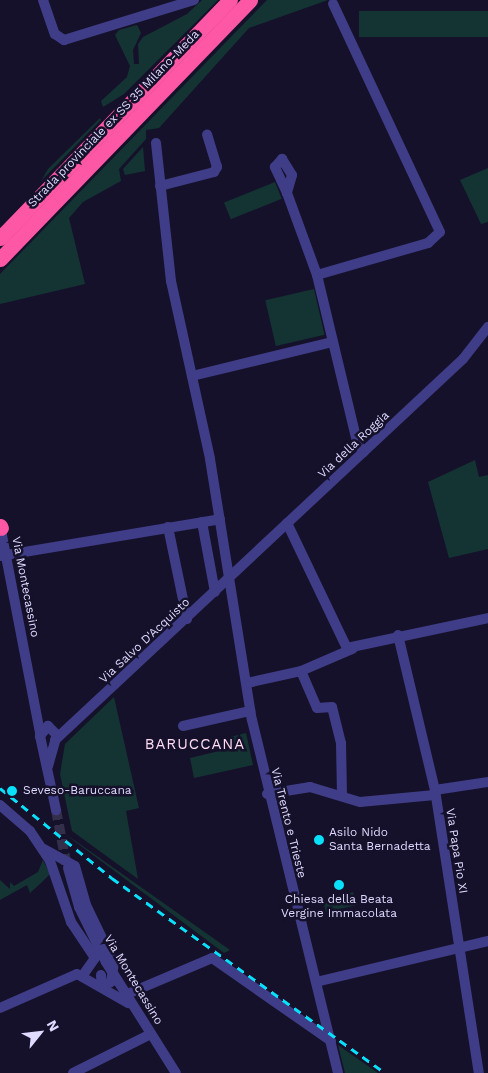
<!DOCTYPE html>
<html>
<head>
<meta charset="utf-8">
<style>
  body { margin:0 }
  #map { position:relative; width:488px; height:1073px; overflow:hidden; background:#15112a; font-family:"Work Sans",sans-serif }
  div>[style] { position:absolute }
  [style*='--x'] { left:calc(var(--x)*1px); top:calc(var(--y)*1px); width:calc(var(--w)*1px); rotate:calc(var(--a)*1deg) }
  .green>* { inset:0; background:#143433; transform-origin:0 0 }
  .minor-tunnel>* { height:10px; margin-top:-5px; transform-origin:0; background:repeating-linear-gradient(90deg,#332f4a 0 10px,transparent 0 15px) }
  .minor>* { height:10px; margin:-5px; padding:0 5px; transform-origin:5px; border-radius:5px; background:#403d88 }
  .highway>* { height:15px; margin:-7.5px; padding:0 7.5px; transform-origin:7.5px; border-radius:7.5px; background:#fd57a5 }
  .rail>* { height:2.5px; margin-top:-1.25px; transform-origin:0; background:repeating-linear-gradient(90deg,#09e1fc 0 8px,transparent 0 14px) }
  .dots>* { width:14px; height:14px; translate:-50% -50%; box-sizing:border-box; border:2px solid #15112a; border-radius:50% }
  span { translate:-50% -50%; white-space:nowrap; text-align:center; line-height:1.15; -webkit-text-stroke:5px #15112a; paint-order:stroke }
  .street-label { font-size:12px; color:#dfdaff }
  .poi-label { font-size:12px; color:#dfdaff }
  .left { translate:0 -50%; text-align:left }
  .quarter-label { font-size:15px; color:#ffdcf2; letter-spacing:1px }
  .north { position:absolute; left:15px; top:1008px; width:50px; height:50px; -webkit-text-stroke:4px #15112a; paint-order:stroke; rotate:61deg; font-size:14px; font-weight:700; line-height:20px; text-align:center; color:#dfdaff }
  .north::after { content:''; display:block; margin:auto; width:18px; height:22px; background:#dfdaff; clip-path:polygon(50% 0,100% 100%,50% 72%,0 100%) }
</style>
</head>
<body>
<div id="map">
  <div class="green">
    <i style="clip-path:polygon(202px 0,218px 0,124px 94px,103px 107px,101px 101px,127px 77px,130px 66px,115px 35px,119px 30px,137px 25px,141px 33px,133px 50px,134px 64px,139px 64px,138px 44px,143px 37px,187px 14px)"></i>
    <i style="clip-path:polygon(267px 0,328px 0,249px 28px,159px 128px,146px 130px,146px 139px,119px 169px,121px 181px,83px 202px,69px 218px,85px 284px,0 304px,0 274px)"></i>
    <i style="left:488px;top:11px;width:26px;height:129px;rotate:90deg"></i>
    <i style="clip-path:polygon(100px 118px,101px 120px,41px 181px,48px 169px)"></i>
    <i style="clip-path:polygon(143px 147px,145px 171px,125px 175px,123px 169px)"></i>
    <i style="clip-path:polygon(488px 168px,488px 222px,481px 224px,460px 180px)"></i>
    <i style="left:275px;top:182px;width:18px;height:55px;rotate:68deg"></i>
    <i style="left:314px;top:289px;width:47px;height:50px;rotate:77deg"></i>
    <i style="clip-path:polygon(475px 460px,479px 477px,488px 475px,488px 549px,449px 558px,428px 482px)"></i>
    <i style="clip-path:polygon(114px 697px,139px 808px,126px 811px,138px 879px,72px 831px,60px 774px,65px 744px)"></i>
    <i style="clip-path:polygon(246px 733px,253px 765px,194px 778px,190px 758px,232px 748px,230px 737px)"></i>
    <i style="clip-path:polygon(65px 834px,77px 842px,230px 950px,224px 953px)"></i>
    <i style="clip-path:polygon(43px 860px,50px 874px,42px 882px,30px 893px,27px 885px,0 900px,0 880px,10px 889px,10px 882px,14px 886px,38px 872px)"></i>
    <i style="clip-path:polygon(353px 892px,357px 905px,326px 912px,323px 901px)"></i>
    <i style="clip-path:polygon(338px 1045px,378px 1073px,345px 1073px)"></i>
  </div>
  <div class="minor-tunnel">
    <i style="--x:56;--y:810;--w:58;--a:79.1"></i>
  </div>
  <div class="minor">
    <i style="--x:43;--y:0;--w:36;--a:71"></i>
    <i style="--x:55;--y:34;--w:11;--a:34"></i>
    <i style="--x:64;--y:40;--w:136;--a:-17.1"></i>
    <i style="--x:156;--y:143;--w:139;--a:83.8"></i>
    <i style="--x:171;--y:281;--w:182;--a:77.6"></i>
    <i style="--x:210;--y:459;--w:264;--a:80.9"></i>
    <i style="--x:252;--y:720;--w:363;--a:76.3"></i>
    <i style="--x:160;--y:186;--w:56;--a:-14.5"></i>
    <i style="--x:214;--y:172;--w:6;--a:-59"></i>
    <i style="--x:217;--y:167;--w:34;--a:-107"></i>
    <i style="--x:287;--y:193;--w:29;--a:-115"></i>
    <i style="--x:275;--y:167;--w:11;--a:-49"></i>
    <i style="--x:282;--y:159;--w:19;--a:58"></i>
    <i style="--x:292;--y:175;--w:19;--a:106"></i>
    <i style="--x:287;--y:193;--w:87;--a:69.9"></i>
    <i style="--x:317;--y:275;--w:172;--a:76.5"></i>
    <i style="--x:357;--y:442;--w:12;--a:55"></i>
    <i style="--x:317;--y:275;--w:116;--a:-16.1"></i>
    <i style="--x:428;--y:243;--w:16;--a:-43"></i>
    <i style="--x:440;--y:232;--w:252;--a:-115.1"></i>
    <i style="--x:192;--y:376;--w:145;--a:-13.6"></i>
    <i style="--x:202;--y:522;--w:71;--a:79.5"></i>
    <i style="--x:287;--y:523;--w:139;--a:64.4"></i>
    <i style="--x:347;--y:648;--w:144;--a:-12"></i>
    <i style="--x:0;--y:525;--w:212;--a:79.1"></i>
    <i style="--x:168;--y:527;--w:94;--a:78.3"></i>
    <i style="--x:0;--y:556;--w:223;--a:-9.5"></i>
    <i style="--x:398;--y:635;--w:159;--a:76.6"></i>
    <i style="--x:435;--y:790;--w:286;--a:81.2"></i>
    <i style="--x:301;--y:671;--w:56;--a:-23.3"></i>
    <i style="--x:247;--y:683;--w:55;--a:-12.5"></i>
    <i style="--x:301;--y:671;--w:40;--a:66.6"></i>
    <i style="--x:317;--y:708;--w:15;--a:-4"></i>
    <i style="--x:332;--y:707;--w:37;--a:76"></i>
    <i style="--x:341;--y:743;--w:52;--a:88.9"></i>
    <i style="--x:183;--y:726;--w:69;--a:-12.6"></i>
    <i style="--x:55;--y:740;--w:558;--a:-43.04"></i>
    <i style="--x:463;--y:359;--w:41;--a:-52"></i>
    <i style="--x:48;--y:766;--w:32;--a:-74"></i>
    <i style="--x:57;--y:735;--w:13;--a:-135"></i>
    <i style="--x:48;--y:726;--w:13;--a:129"></i>
    <i style="--x:40;--y:736;--w:76;--a:77.8"></i>
    <i style="--x:435;--y:790;--w:54;--a:-8.6"></i>
    <i style="--x:267;--y:794;--w:44;--a:-9.2"></i>
    <i style="--x:310;--y:787;--w:52;--a:16.7"></i>
    <i style="--x:360;--y:802;--w:75;--a:-5.3"></i>
    <i style="--x:0;--y:805;--w:40;--a:41"></i>
    <i style="--x:30;--y:831;--w:36;--a:56"></i>
    <i style="--x:50;--y:861;--w:65;--a:71"></i>
    <i style="--x:71;--y:922;--w:43;--a:56.3"></i>
    <i style="--x:95;--y:958;--w:21;--a:125"></i>
    <i style="--x:44;--y:849;--w:35;--a:29"></i>
    <i style="--x:75;--y:866;--w:41;--a:74.2"></i>
    <i style="--x:86;--y:905;--w:64;--a:64.2"></i>
    <i style="--x:114;--y:963;--w:19;--a:99"></i>
    <i style="--x:111;--y:982;--w:10;--a:151"></i>
    <i style="--x:102;--y:987;--w:12;--a:-95"></i>
    <i style="--x:68;--y:868;--w:41;--a:74.2"></i>
    <i style="--x:79;--y:907;--w:61;--a:63.9"></i>
    <i style="--x:106;--y:962;--w:131;--a:57.8"></i>
    <i style="--x:316;--y:982;--w:177;--a:-13.4"></i>
    <i style="--x:125;--y:995;--w:95;--a:-23"></i>
    <i style="--x:212;--y:958;--w:145;--a:34.9"></i>
    <i style="--x:0;--y:1008;--w:84;--a:-23.8"></i>
    <i style="--x:77;--y:974;--w:59;--a:29.6"></i>
    <i style="--x:73;--y:1073;--w:87;--a:-26.6"></i>
  </div>
  <div class="highway">
    <i style="--x:0;--y:238;--w:331;--a:-46"></i>
    <i style="--x:0;--y:259;--w:360;--a:-46"></i>
    <i style="--x:0;--y:526;--w:2;--a:63"></i>
  </div>
  <div class="rail">
    <i style="--x:0;--y:788;--w:144;--a:38.8"></i>
    <i style="--x:112;--y:878;--w:335;--a:35.5"></i>
  </div>
  <div class="dots">
    <i style="left:12px;top:791px;background:#09e1fc"></i>
    <i style="left:319px;top:840px;background:#09e1fc"></i>
    <i style="left:339px;top:885px;background:#09e1fc"></i>
  </div>
  <div class="street-label">
    <span style="left:114px;top:119px;rotate:-46deg">Strada provinciale ex SS 35 Milano-Meda</span>
    <span style="left:354px;top:445px;rotate:-43deg">Via della Roggia</span>
    <span style="left:25px;top:587px;rotate:79deg">Via Montecassino</span>
    <span style="left:145px;top:641px;rotate:-43deg">Via Salvo D'Acquisto</span>
    <span style="left:288px;top:823px;rotate:76deg">Via Trento e Trieste</span>
    <span style="left:456px;top:851px;rotate:81deg">Via Papa Pio XI</span>
    <span style="left:133px;top:980px;rotate:59deg">Via Montecassino</span>
  </div>
  <div class="poi-label">
    <span class="left" style="left:23px;top:791px">Seveso-Baruccana</span>
    <span class="left" style="left:329px;top:840px">Asilo Nido<br>Santa Bernadetta</span>
    <span style="left:339px;top:907px">Chiesa della Beata<br>Vergine Immacolata</span>
  </div>
  <div class="quarter-label">
    <span style="left:195px;top:745px">BARUCCANA</span>
  </div>
  <div class="north">N</div>
</div>
</body>
</html>
